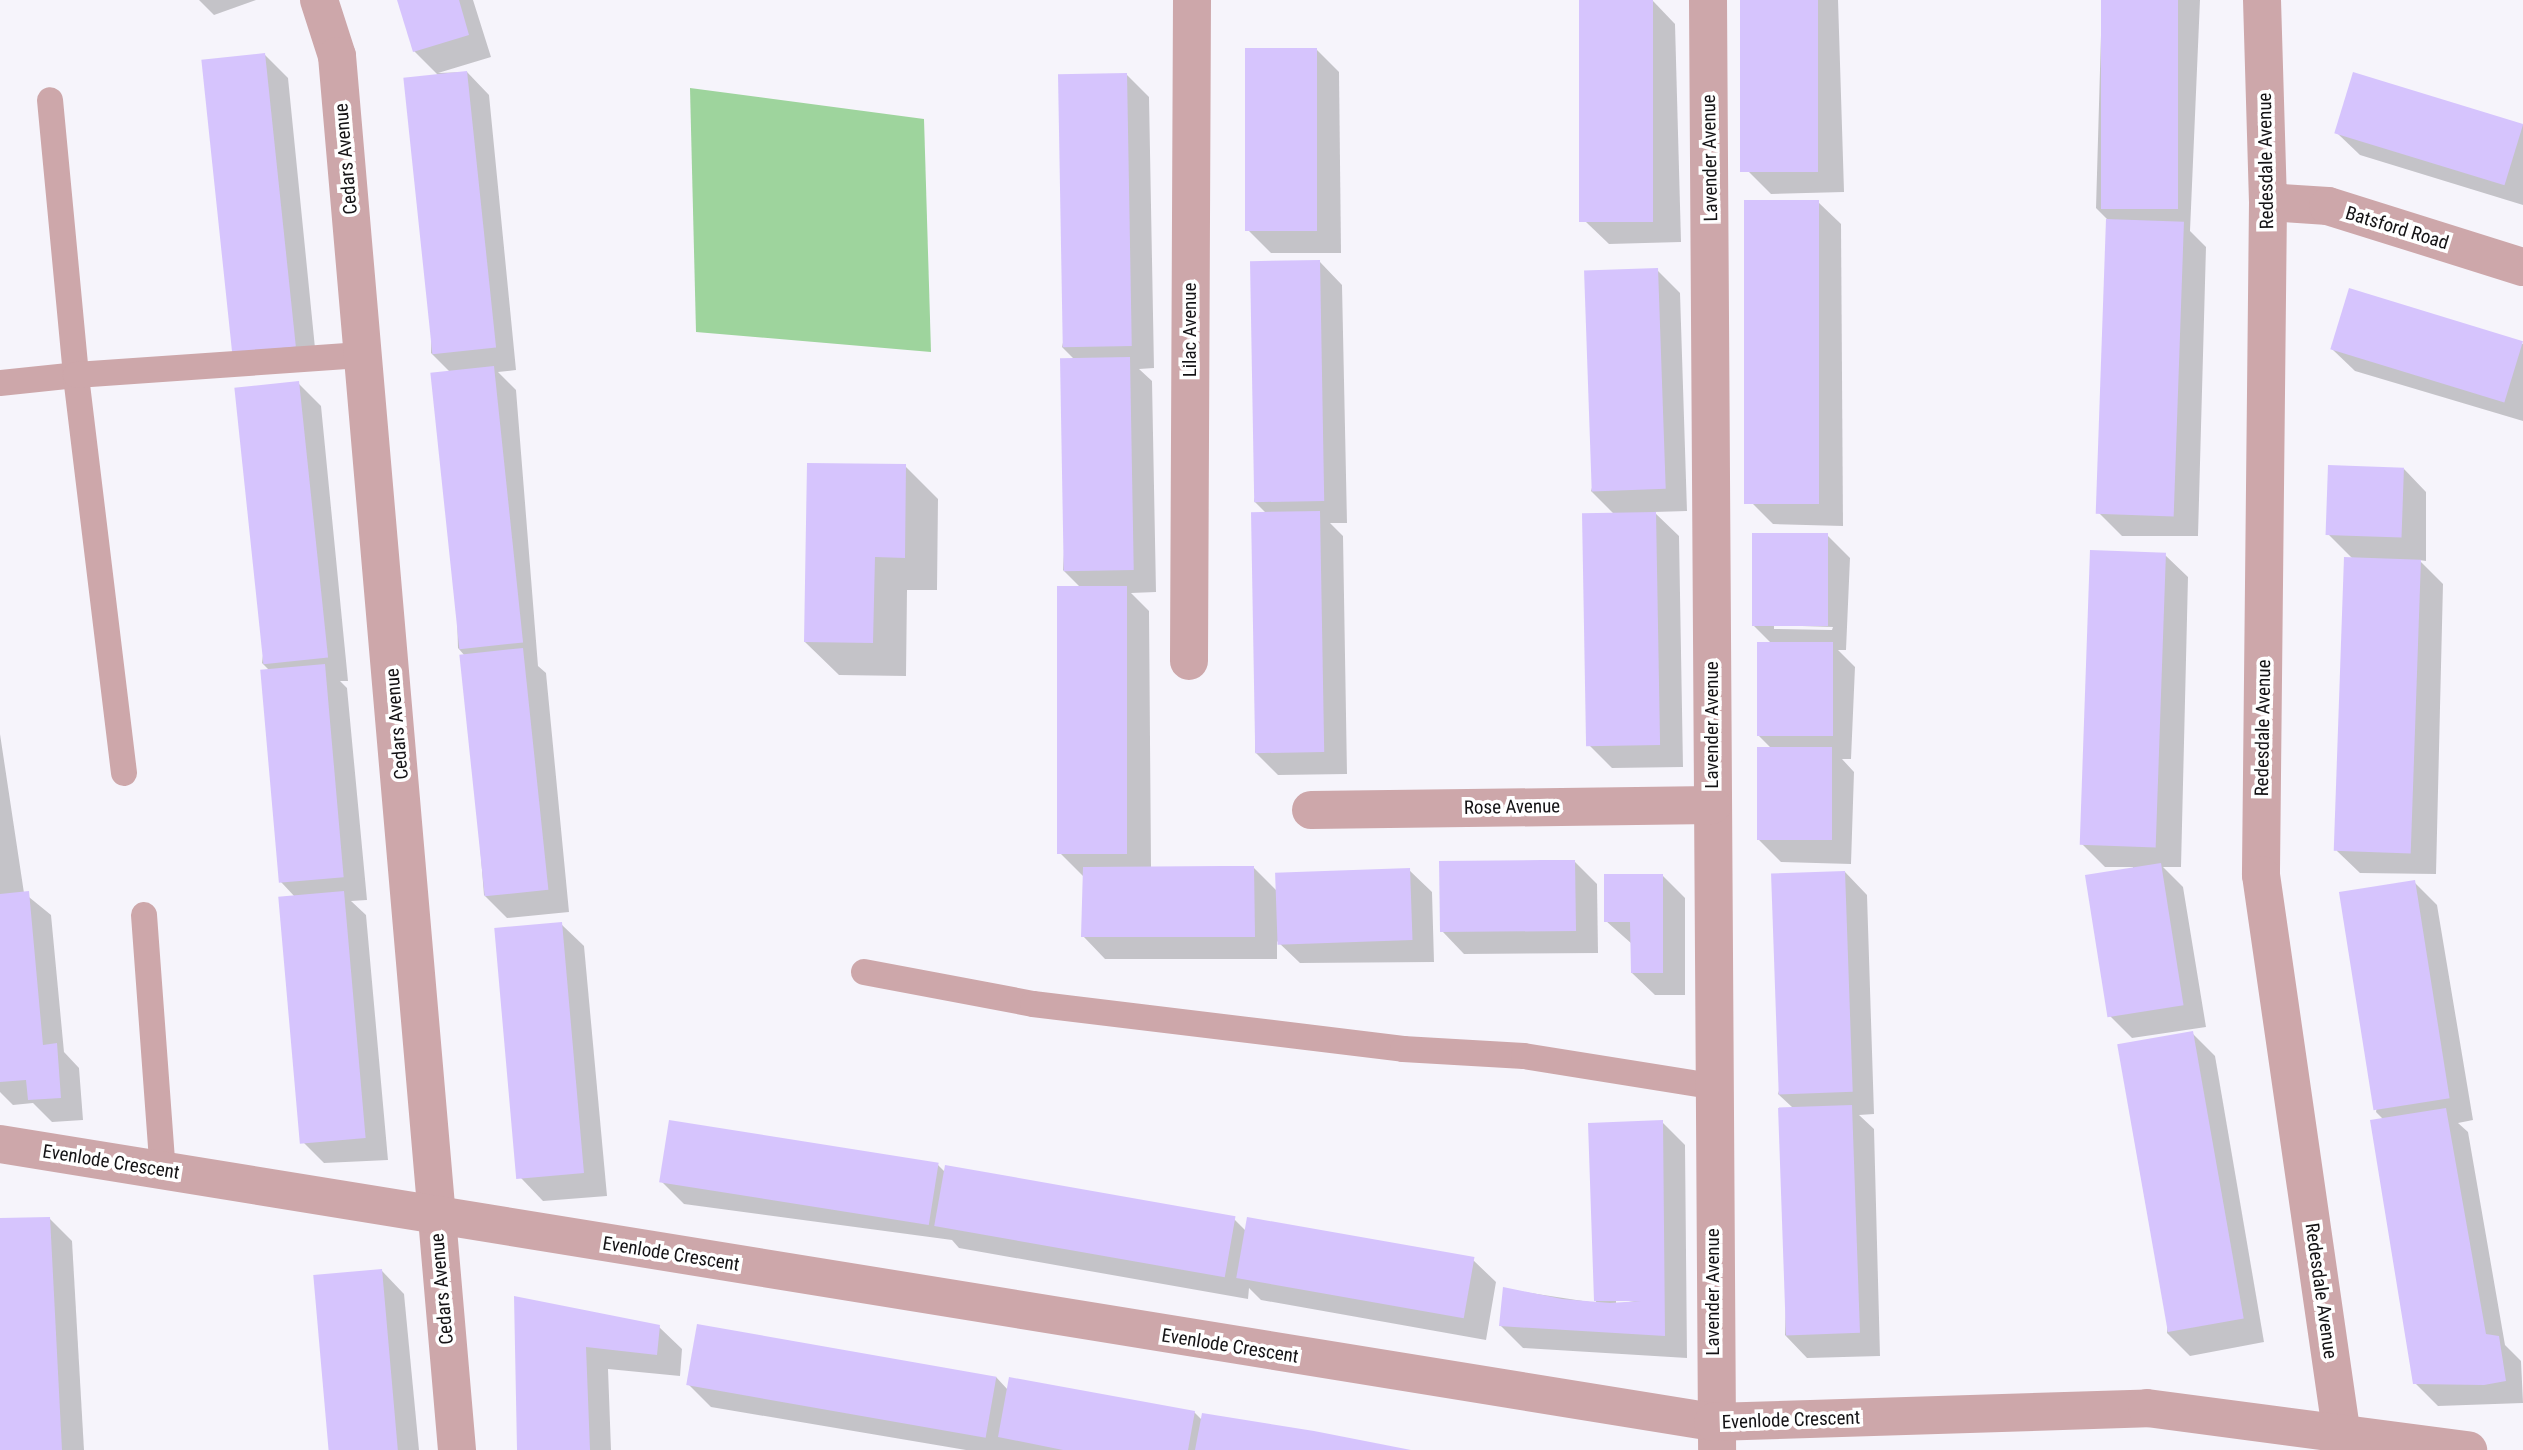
<!DOCTYPE html>
<html>
<head>
<meta charset="utf-8">
<style>
  body { margin:0 }
  #map { position:relative; width:2523px; height:1450px; overflow:hidden; background:#f6f4fb; font-family:"Roboto Condensed",sans-serif }
  div>[style] { position:absolute }
  [style*='--x'] { left:calc(var(--x)*1px); top:calc(var(--y)*1px); width:calc(var(--w)*1px); rotate:calc(var(--a)*1deg) }
  .green>* { inset:0; background:#9ed49d }
  .shadow>* { inset:0; background:#0003 }
  .building>* { inset:0; background:#d6c4fd; transform-origin:0 0 }
  .service>* { height:26px; margin:-13px; padding:0 13px; transform-origin:13px; border-radius:13px; background:#cda7aa }
  .minor>* { height:38px; margin:-19px; padding:0 19px; transform-origin:19px; border-radius:19px; background:#cda7aa }
  span { translate:-50% -50%; white-space:nowrap; text-align:center; line-height:1.15; -webkit-text-stroke:7px #fff; paint-order:stroke }
  .street-label { font-size:19px; color:#141315 }
</style>
</head>
<body>
<div id="map">
  <div class="green">
    <i style="clip-path:polygon(690px 88px,924px 119px,931px 352px,696px 332px)"></i>
  </div>
  <div class="shadow">
    <i style="clip-path:polygon(199px 0,256px 0,214px 15px)"></i>
    <i style="clip-path:polygon(398px 0,473px 0,491px 57px,438px 73px,467px 72px,489px 95px,516px 370px,498px 372px,516px 390px,538px 666px,546px 673px,569px 912px,507px 918px,484px 895px,465px 656px,458px 648px,450px 372px,431px 353px,438px 75px,414px 51px)"></i>
    <i style="clip-path:polygon(1741px 0,1838px 0,1844px 192px,1771px 194px,1748px 171px)"></i>
    <i style="clip-path:polygon(2102px 0,2200px 0,2190px 231px,2206px 247px,2198px 536px,2122px 536px,2099px 513px,2108px 220px,2096px 208px)"></i>
    <i style="clip-path:polygon(1653px 1px,1675px 24px,1681px 242px,1609px 244px,1586px 222px)"></i>
    <i style="clip-path:polygon(1316px 49px,1339px 72px,1341px 253px,1271px 253px,1248px 230px)"></i>
    <i style="clip-path:polygon(265px 55px,288px 78px,317px 368px,258px 374px)"></i>
    <i style="clip-path:polygon(1126px 74px,1149px 97px,1154px 368px,1139px 369px,1152px 381px,1156px 592px,1131px 593px,1149px 611px,1151px 868px,1254px 868px,1277px 891px,1409px 870px,1432px 892px,1434px 962px,1300px 963px,1277px 941px,1277px 959px,1105px 959px,1083px 936px,1084px 877px,1061px 854px,1081px 588px,1063px 570px,1075px 360px,1062px 347px)"></i>
    <i style="clip-path:polygon(2523px 125px,2523px 205px,2360px 155px,2337px 133px)"></i>
    <i style="clip-path:polygon(1818px 202px,1841px 224px,1843px 526px,1773px 524px,1750px 501px)"></i>
    <i style="clip-path:polygon(1320px 262px,1342px 285px,1347px 523px,1330px 523px,1343px 536px,1347px 774px,1278px 775px,1255px 752px,1267px 514px,1254px 501px)"></i>
    <i style="clip-path:polygon(1657px 270px,1680px 293px,1687px 511px,1654px 512px,1679px 536px,1683px 767px,1612px 768px,1590px 746px,1615px 515px,1591px 491px)"></i>
    <i style="clip-path:polygon(2350px 291px,2523px 344px,2523px 421px,2355px 371px,2332px 349px)"></i>
    <i style="clip-path:polygon(298px 383px,321px 406px,348px 681px,340px 681px,347px 688px,367px 900px,351px 901px,366px 915px,388px 1160px,324px 1163px,301px 1140px,296px 898px,281px 882px,270px 671px,262px 663px)"></i>
    <i style="clip-path:polygon(905px 466px,938px 499px,937px 590px,907px 590px,906px 676px,839px 675px,805px 642px)"></i>
    <i style="clip-path:polygon(2404px 469px,2426px 492px,2426px 561px,2419px 560px,2443px 584px,2436px 874px,2360px 873px,2337px 851px,2353px 559px,2328px 534px)"></i>
    <i style="clip-path:polygon(evenodd,1827px 535px,1850px 558px,1846px 650px,1838px 650px,1855px 667px,1851px 759px,1842px 759px,1854px 772px,1851px 864px,1781px 862px,1758px 839px,1772px 749px,1758px 735px,1772px 644px,1754px 626px,1827px 535px,1774px 625px,1833px 627px,1832px 630px,1774px 629px,1774px 625px)"></i>
    <i style="clip-path:polygon(2165px 555px,2188px 577px,2181px 867px,2163px 867px,2183px 887px,2206px 1027px,2132px 1038px,2110px 1016px,2133px 867px,2105px 867px,2082px 844px)"></i>
    <i style="clip-path:polygon(0 734px,24px 893px,51px 915px,64px 1052px,79px 1068px,83px 1120px,52px 1122px,33px 1103px,13px 1105px,0 1092px)"></i>
    <i style="clip-path:polygon(1574px 861px,1597px 884px,1598px 953px,1464px 954px,1442px 931px)"></i>
    <i style="clip-path:polygon(1845px 872px,1867px 895px,1874px 1114px,1859px 1115px,1874px 1129px,1880px 1356px,1807px 1358px,1785px 1335px,1792px 1107px,1778px 1094px)"></i>
    <i style="clip-path:polygon(1663px 876px,1685px 898px,1685px 995px,1655px 995px,1632px 973px,1632px 944px,1606px 921px)"></i>
    <i style="clip-path:polygon(2414px 882px,2437px 905px,2473px 1120px,2458px 1123px,2468px 1132px,2505px 1345px,2521px 1361px,2523px 1403px,2438px 1406px,2415px 1383px,2383px 1119px,2376px 1112px)"></i>
    <i style="clip-path:polygon(561px 924px,584px 946px,607px 1196px,543px 1201px,521px 1178px)"></i>
    <i style="clip-path:polygon(2192px 1033px,2215px 1056px,2264px 1342px,2190px 1356px,2167px 1333px)"></i>
    <i style="clip-path:polygon(evenodd,1662px 1122px,1685px 1145px,1687px 1358px,1523px 1348px,1500px 1325px,1505px 1289px,1596px 1303px,1590px 1125px,1662px 1122px,1635px 1298px,1635px 1301px,1616px 1304px,1616px 1300px,1635px 1298px)"></i>
    <i style="clip-path:polygon(938px 1165px,945px 1172px,1234px 1219px,1246px 1231px,1473px 1260px,1496px 1282px,1486px 1340px,1261px 1300px,1249px 1288px,1248px 1299px,959px 1248px,952px 1240px,684px 1204px,661px 1181px)"></i>
    <i style="clip-path:polygon(49px 1218px,72px 1241px,84px 1450px,0 1450px,0 1220px)"></i>
    <i style="clip-path:polygon(382px 1271px,404px 1294px,419px 1450px,331px 1450px)"></i>
    <i style="clip-path:polygon(516px 1298px,659px 1327px,682px 1349px,680px 1376px,608px 1369px,611px 1450px,520px 1450px)"></i>
    <i style="clip-path:polygon(996px 1377px,1008px 1390px,1194px 1412px,1202px 1420px,1407px 1450px,966px 1450px,711px 1407px,688px 1384px)"></i>
  </div>
  <div class="building">
    <i style="clip-path:polygon(397px 0,459px 0,469px 35px,413px 52px)"></i>
    <i style="left:1579px;top:0;width:74px;height:222px"></i>
    <i style="left:1740px;top:0;width:78px;height:172px"></i>
    <i style="left:2101px;top:0;width:77px;height:209px"></i>
    <i style="left:1245px;top:48px;width:72px;height:183px"></i>
    <i style="left:265px;top:53px;width:295px;height:64px;rotate:84deg"></i>
    <i style="left:467px;top:71px;width:278px;height:64px;rotate:84deg"></i>
    <i style="left:2353px;top:72px;width:178px;height:64px;rotate:17deg"></i>
    <i style="left:1127px;top:73px;width:273px;height:69px;rotate:89deg"></i>
    <i style="left:1819px;top:200px;width:304px;height:75px;rotate:90deg"></i>
    <i style="left:2106px;top:219px;width:78px;height:295px;rotate:2deg"></i>
    <i style="left:1320px;top:260px;width:241px;height:70px;rotate:89deg"></i>
    <i style="left:1658px;top:268px;width:221px;height:74px;rotate:88deg"></i>
    <i style="left:2349px;top:288px;width:182px;height:64px;rotate:17deg"></i>
    <i style="left:1130px;top:357px;width:213px;height:70px;rotate:89deg"></i>
    <i style="left:494px;top:366px;width:278px;height:64px;rotate:84deg"></i>
    <i style="left:299px;top:381px;width:278px;height:65px;rotate:84deg"></i>
    <i style="clip-path:polygon(807px 463px,906px 464px,905px 558px,875px 557px,873px 643px,804px 642px)"></i>
    <i style="left:2328px;top:465px;width:76px;height:70px;rotate:2deg"></i>
    <i style="left:1320px;top:511px;width:241px;height:69px;rotate:89deg"></i>
    <i style="left:1656px;top:512px;width:233px;height:74px;rotate:89deg"></i>
    <i style="left:1752px;top:533px;width:76px;height:93px"></i>
    <i style="left:2090px;top:550px;width:76px;height:295px;rotate:2deg"></i>
    <i style="left:2344px;top:557px;width:77px;height:294px;rotate:2deg"></i>
    <i style="left:1127px;top:586px;width:268px;height:70px;rotate:90deg"></i>
    <i style="left:1757px;top:642px;width:76px;height:94px"></i>
    <i style="left:523px;top:648px;width:243px;height:64px;rotate:84deg"></i>
    <i style="left:325px;top:664px;width:214px;height:65px;rotate:85deg"></i>
    <i style="left:1757px;top:747px;width:75px;height:93px"></i>
    <i style="clip-path:polygon(1541px 860px,1575px 860px,1576px 931px,1440px 932px,1439px 861px)"></i>
    <i style="left:2161px;top:863px;width:144px;height:77px;rotate:81deg"></i>
    <i style="clip-path:polygon(1222px 866px,1254px 866px,1255px 937px,1081px 937px,1083px 867px)"></i>
    <i style="left:1410px;top:868px;width:72px;height:135px;rotate:88deg"></i>
    <i style="left:1845px;top:871px;width:221px;height:74px;rotate:88deg"></i>
    <i style="clip-path:polygon(1604px 874px,1663px 874px,1663px 973px,1631px 973px,1630px 922px,1604px 922px)"></i>
    <i style="left:2415px;top:880px;width:221px;height:77px;rotate:81deg"></i>
    <i style="clip-path:polygon(29px 891px,43px 1045px,57px 1043px,61px 1098px,28px 1100px,26px 1080px,0 1082px,0 894px)"></i>
    <i style="left:344px;top:891px;width:248px;height:66px;rotate:85deg"></i>
    <i style="left:562px;top:922px;width:252px;height:68px;rotate:85deg"></i>
    <i style="left:2193px;top:1031px;width:292px;height:77px;rotate:80deg"></i>
    <i style="left:1852px;top:1105px;width:228px;height:74px;rotate:88deg"></i>
    <i style="clip-path:polygon(2446px 1108px,2486px 1334px,2499px 1336px,2506px 1381px,2484px 1385px,2413px 1384px,2370px 1120px)"></i>
    <i style="left:669px;top:1120px;width:273px;height:63px;rotate:9deg"></i>
    <i style="clip-path:polygon(1663px 1120px,1665px 1336px,1499px 1326px,1503px 1287px,1562px 1299px,1610px 1303px,1641px 1301px,1594px 1301px,1588px 1123px)"></i>
    <i style="left:945px;top:1165px;width:295px;height:62px;rotate:10deg"></i>
    <i style="clip-path:polygon(50px 1217px,62px 1450px,0 1450px,0 1218px)"></i>
    <i style="left:1247px;top:1217px;width:231px;height:62px;rotate:10deg"></i>
    <i style="left:382px;top:1269px;width:182px;height:69px;rotate:85deg"></i>
    <i style="clip-path:polygon(514px 1296px,660px 1325px,657px 1355px,586px 1347px,590px 1450px,517px 1450px)"></i>
    <i style="left:697px;top:1324px;width:304px;height:62px;rotate:10deg"></i>
    <i style="clip-path:polygon(1009px 1377px,1195px 1411px,1188px 1450px,1063px 1450px,998px 1437px)"></i>
    <i style="clip-path:polygon(1202px 1413px,1314px 1431px,1411px 1450px,1195px 1450px)"></i>
  </div>
  <div class="service">
    <i style="--x:0;--y:383;--w:76;--a:-6"></i>
    <i style="--x:76;--y:375;--w:276;--a:-95.4"></i>
    <i style="--x:124;--y:773;--w:401;--a:-96.9"></i>
    <i style="--x:76;--y:375;--w:289;--a:-4"></i>
    <i style="--x:144;--y:915;--w:257;--a:85.8"></i>
    <i style="--x:864;--y:972;--w:172;--a:10.7"></i>
    <i style="--x:1033;--y:1004;--w:373;--a:6.9"></i>
    <i style="--x:1403;--y:1049;--w:121;--a:3.3"></i>
    <i style="--x:1524;--y:1056;--w:190;--a:9.1"></i>
  </div>
  <div class="minor">
    <i style="--x:319;--y:0;--w:59;--a:72.2"></i>
    <i style="--x:337;--y:56;--w:1399;--a:85.08"></i>
    <i style="--x:1708;--y:0;--w:1450;--a:89.64"></i>
    <i style="--x:2262;--y:0;--w:202;--a:88.3"></i>
    <i style="--x:2268;--y:202;--w:673;--a:90.6"></i>
    <i style="--x:2261;--y:875;--w:581;--a:81.79"></i>
    <i style="--x:2268;--y:202;--w:60;--a:3.8"></i>
    <i style="--x:2328;--y:206;--w:204;--a:17.4"></i>
    <i style="--x:1189;--y:661;--w:661;--a:-89.74"></i>
    <i style="--x:1311;--y:810;--w:401;--a:-0.7"></i>
    <i style="--x:0;--y:1144;--w:1735;--a:9.22"></i>
    <i style="--x:1713;--y:1422;--w:434;--a:-1.8"></i>
    <i style="--x:2147;--y:1408;--w:324;--a:7.5"></i>
  </div>
  <div class="street-label">
    <span style="left:1710px;top:158px;rotate:-91deg">Lavender Avenue</span>
    <span style="left:346px;top:159px;rotate:-95deg">Cedars Avenue</span>
    <span style="left:2266px;top:161px;rotate:-91deg">Redesdale Avenue</span>
    <span style="left:2397px;top:228px;rotate:17deg">Batsford Road</span>
    <span style="left:1190px;top:330px;rotate:-90deg">Lilac Avenue</span>
    <span style="left:397px;top:724px;rotate:-95deg">Cedars Avenue</span>
    <span style="left:1712px;top:725px;rotate:-90deg">Lavender Avenue</span>
    <span style="left:2263px;top:728px;rotate:-89deg">Redesdale Avenue</span>
    <span style="left:1512px;top:807px;rotate:-1deg">Rose Avenue</span>
    <span style="left:111px;top:1162px;rotate:9deg">Evenlode Crescent</span>
    <span style="left:671px;top:1254px;rotate:9deg">Evenlode Crescent</span>
    <span style="left:442px;top:1289px;rotate:-95deg">Cedars Avenue</span>
    <span style="left:2321px;top:1291px;rotate:82deg">Redesdale Avenue</span>
    <span style="left:1713px;top:1292px;rotate:-90deg">Lavender Avenue</span>
    <span style="left:1230px;top:1346px;rotate:9deg">Evenlode Crescent</span>
    <span style="left:1791px;top:1420px;rotate:-2deg">Evenlode Crescent</span>
  </div>
</div>
</body>
</html>
